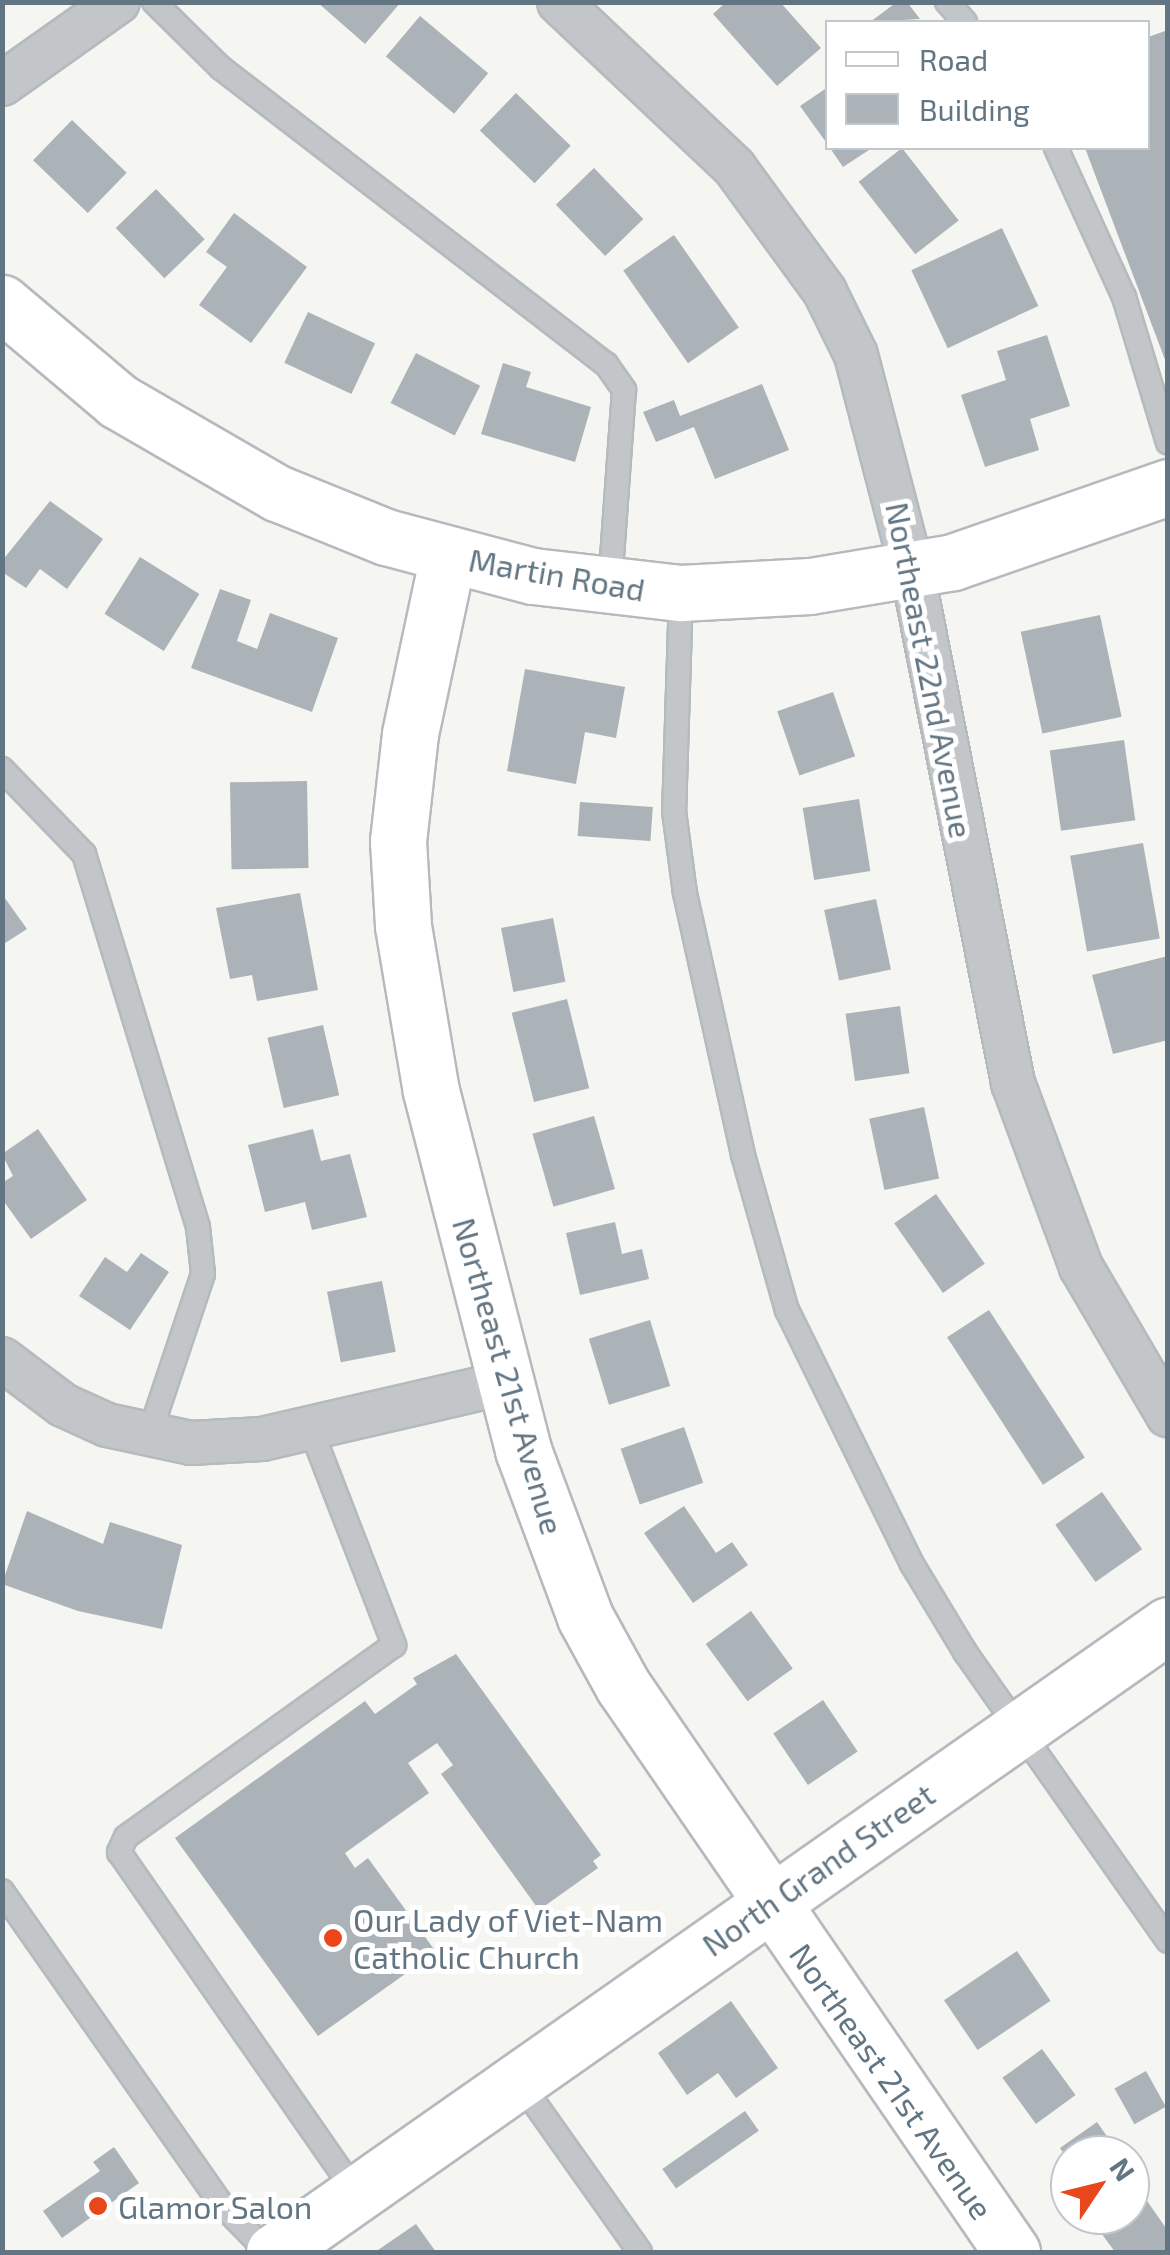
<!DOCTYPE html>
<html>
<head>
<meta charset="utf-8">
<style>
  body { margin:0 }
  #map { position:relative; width:1170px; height:2255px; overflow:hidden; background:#f5f5f1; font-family:"Exo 2",sans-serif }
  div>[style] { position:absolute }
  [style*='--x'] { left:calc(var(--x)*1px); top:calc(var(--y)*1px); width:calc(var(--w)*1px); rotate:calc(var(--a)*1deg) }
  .building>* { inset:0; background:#abb3b8; transform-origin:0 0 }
  .roads { filter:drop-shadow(2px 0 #b4babe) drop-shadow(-2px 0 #b4babe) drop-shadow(0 2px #b4babe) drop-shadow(0 -2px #b4babe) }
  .lane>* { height:22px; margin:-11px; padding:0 11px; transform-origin:11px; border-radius:11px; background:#c2c6c9 }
  .street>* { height:42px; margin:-21px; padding:0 21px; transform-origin:21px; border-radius:21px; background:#c2c6c9 }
  .secondary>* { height:55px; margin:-27.5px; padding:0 27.5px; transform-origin:27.5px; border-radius:27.5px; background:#fff }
  .dots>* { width:28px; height:28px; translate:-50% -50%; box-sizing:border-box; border:5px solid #fff; border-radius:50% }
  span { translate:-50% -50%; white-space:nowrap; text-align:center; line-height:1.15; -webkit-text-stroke:10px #fff; paint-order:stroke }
  .street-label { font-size:32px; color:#627583 }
  .poi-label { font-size:32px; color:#627583 }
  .left { translate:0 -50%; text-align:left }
  .frame { position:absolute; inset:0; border:5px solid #627583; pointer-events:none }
  .legend { position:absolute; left:825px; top:20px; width:325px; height:130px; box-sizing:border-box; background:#fff; border:2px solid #c0c8cd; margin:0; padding:12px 18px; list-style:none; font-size:30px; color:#627583 }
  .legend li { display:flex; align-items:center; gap:20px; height:50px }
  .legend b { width:50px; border:2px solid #c0c8cd }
  .north { position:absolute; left:1050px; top:2135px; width:100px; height:100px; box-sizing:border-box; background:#fff; border:2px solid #c0c8cd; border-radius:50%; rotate:55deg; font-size:28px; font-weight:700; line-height:40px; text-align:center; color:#627583 }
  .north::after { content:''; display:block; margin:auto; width:35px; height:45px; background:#ea461b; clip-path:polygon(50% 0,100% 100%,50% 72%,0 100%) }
</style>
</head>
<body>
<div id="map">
  <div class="building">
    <i style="clip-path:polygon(317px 2px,401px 2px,365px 44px)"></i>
    <i style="clip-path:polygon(726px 2px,780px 2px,821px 48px,777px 86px,713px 14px)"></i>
    <i style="clip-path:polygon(897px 2px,907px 2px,920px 19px,870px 22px)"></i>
    <i style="left:420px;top:16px;width:89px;height:53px;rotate:40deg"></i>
    <i style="clip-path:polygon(1168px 30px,1168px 365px,1167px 365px,1085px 148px,1148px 148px,1148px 37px)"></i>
    <i style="clip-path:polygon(828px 87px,828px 145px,800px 106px)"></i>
    <i style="left:516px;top:93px;width:76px;height:52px;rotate:44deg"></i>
    <i style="left:72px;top:120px;width:76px;height:56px;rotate:44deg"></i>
    <i style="clip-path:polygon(830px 148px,872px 148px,843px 167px)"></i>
    <i style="left:902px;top:148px;width:92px;height:55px;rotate:52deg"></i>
    <i style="left:594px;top:168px;width:71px;height:53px;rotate:46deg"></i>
    <i style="left:156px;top:189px;width:70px;height:56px;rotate:46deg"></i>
    <i style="clip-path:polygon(234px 213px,307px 267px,251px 343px,199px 305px,227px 267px,206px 252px)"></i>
    <i style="left:1002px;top:228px;width:86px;height:100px;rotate:65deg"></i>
    <i style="left:674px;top:235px;width:113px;height:62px;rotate:55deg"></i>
    <i style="left:308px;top:312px;width:74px;height:56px;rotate:25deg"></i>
    <i style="clip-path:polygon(1047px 335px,1070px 406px,1030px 419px,1039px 450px,985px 467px,961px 395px,1006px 380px,997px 351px)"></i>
    <i style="left:416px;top:353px;width:72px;height:56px;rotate:27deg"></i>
    <i style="clip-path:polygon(503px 363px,531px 372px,526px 387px,591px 407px,575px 462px,481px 434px)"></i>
    <i style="clip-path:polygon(762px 384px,789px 450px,715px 479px,694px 427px,656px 442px,643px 412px,674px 400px,680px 416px)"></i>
    <i style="clip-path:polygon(50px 501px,103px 539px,67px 589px,40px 569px,26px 588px,2px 572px,2px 561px)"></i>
    <i style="left:140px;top:557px;width:70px;height:67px;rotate:32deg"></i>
    <i style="clip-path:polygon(220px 589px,251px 600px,237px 641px,257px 649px,270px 613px,338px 638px,312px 712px,191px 668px)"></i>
    <i style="left:1100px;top:615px;width:104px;height:81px;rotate:78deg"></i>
    <i style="clip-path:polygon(525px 669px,625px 687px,616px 738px,585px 732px,576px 784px,507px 771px)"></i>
    <i style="left:833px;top:692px;width:68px;height:59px;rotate:71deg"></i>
    <i style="left:1124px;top:740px;width:81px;height:75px;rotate:82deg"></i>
    <i style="left:307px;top:781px;width:87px;height:77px;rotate:89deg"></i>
    <i style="left:859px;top:799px;width:73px;height:57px;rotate:81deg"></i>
    <i style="left:580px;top:802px;width:73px;height:34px;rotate:4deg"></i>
    <i style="left:1143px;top:843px;width:97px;height:74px;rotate:80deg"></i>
    <i style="clip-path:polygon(300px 893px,318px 990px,257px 1001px,252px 975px,230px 979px,216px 908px)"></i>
    <i style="clip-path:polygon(2px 894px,27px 929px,2px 945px)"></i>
    <i style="left:876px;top:899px;width:72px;height:53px;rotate:78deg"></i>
    <i style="left:553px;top:918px;width:65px;height:53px;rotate:79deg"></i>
    <i style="clip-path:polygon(1168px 956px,1168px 1040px,1113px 1054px,1092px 975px)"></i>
    <i style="left:567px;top:999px;width:92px;height:57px;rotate:76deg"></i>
    <i style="left:900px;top:1006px;width:68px;height:55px;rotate:82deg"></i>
    <i style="left:323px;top:1025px;width:72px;height:57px;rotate:77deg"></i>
    <i style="left:924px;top:1107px;width:73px;height:56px;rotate:78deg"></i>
    <i style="left:594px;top:1116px;width:76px;height:64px;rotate:74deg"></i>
    <i style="clip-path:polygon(38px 1129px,87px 1200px,31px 1239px,2px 1199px,2px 1183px,13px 1176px,2px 1154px)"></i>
    <i style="clip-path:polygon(313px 1129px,321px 1161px,350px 1154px,367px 1217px,312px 1230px,305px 1202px,265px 1212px,248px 1145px)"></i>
    <i style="left:936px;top:1194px;width:85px;height:51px;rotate:55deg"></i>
    <i style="clip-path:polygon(615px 1222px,622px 1254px,642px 1249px,649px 1279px,580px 1295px,566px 1233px)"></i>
    <i style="clip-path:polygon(141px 1253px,169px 1272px,130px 1330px,79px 1296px,105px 1257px,127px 1272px)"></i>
    <i style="left:382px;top:1281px;width:72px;height:56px;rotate:79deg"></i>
    <i style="left:989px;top:1310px;width:176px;height:50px;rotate:57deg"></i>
    <i style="left:650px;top:1320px;width:69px;height:64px;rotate:73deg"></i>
    <i style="left:684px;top:1427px;width:59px;height:67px;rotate:71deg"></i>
    <i style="left:1102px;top:1492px;width:70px;height:57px;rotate:55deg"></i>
    <i style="clip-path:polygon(684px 1506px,716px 1553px,732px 1542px,748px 1565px,693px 1603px,644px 1533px)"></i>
    <i style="clip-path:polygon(27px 1511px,103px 1544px,110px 1522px,182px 1545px,162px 1629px,78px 1611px,2px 1584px)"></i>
    <i style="left:751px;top:1611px;width:71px;height:56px;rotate:54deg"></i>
    <i style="clip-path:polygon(456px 1654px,601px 1855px,593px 1861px,598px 1868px,539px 1910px,441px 1774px,453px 1765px,437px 1743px,408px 1763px,429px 1793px,345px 1853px,355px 1868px,368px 1858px,436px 1952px,318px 2036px,175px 1838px,365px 1701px,375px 1714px,417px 1684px,413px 1678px)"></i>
    <i style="left:823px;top:1700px;width:62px;height:60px;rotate:56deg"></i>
    <i style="left:1017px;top:1951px;width:60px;height:88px;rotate:56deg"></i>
    <i style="clip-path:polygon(731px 2001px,778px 2068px,736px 2098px,718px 2073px,687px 2095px,658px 2053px)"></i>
    <i style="left:1042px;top:2049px;width:57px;height:49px;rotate:54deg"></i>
    <i style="left:1146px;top:2071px;width:41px;height:36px;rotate:61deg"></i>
    <i style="left:745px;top:2111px;width:24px;height:101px;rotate:55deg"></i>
    <i style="clip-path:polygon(1097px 2122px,1120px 2155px,1070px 2155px,1070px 2163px,1060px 2148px)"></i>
    <i style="clip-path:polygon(114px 2147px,139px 2183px,62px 2238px,43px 2211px,100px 2171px,93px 2162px)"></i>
    <i style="clip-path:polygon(1145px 2198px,1168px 2231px,1168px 2252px,1115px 2252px,1099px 2230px,1130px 2215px)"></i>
    <i style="clip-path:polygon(416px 2224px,436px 2252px,375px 2252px)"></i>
  </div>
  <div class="roads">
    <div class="lane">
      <i style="--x:154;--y:2;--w:94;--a:44.6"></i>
      <i style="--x:221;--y:68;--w:486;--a:37.6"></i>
      <i style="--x:606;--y:364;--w:32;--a:55"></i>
      <i style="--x:624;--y:390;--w:196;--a:94.1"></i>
      <i style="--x:947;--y:2;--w:27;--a:48"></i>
      <i style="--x:1056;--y:148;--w:164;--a:65.5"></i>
      <i style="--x:1124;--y:297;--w:152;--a:73.2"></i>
      <i style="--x:681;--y:593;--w:218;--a:91.8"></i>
      <i style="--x:674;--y:811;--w:83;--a:82.4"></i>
      <i style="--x:685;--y:893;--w:268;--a:77.5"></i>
      <i style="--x:743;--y:1155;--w:161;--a:74.2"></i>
      <i style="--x:787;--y:1310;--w:283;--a:63.8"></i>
      <i style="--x:912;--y:1564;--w:103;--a:58.9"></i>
      <i style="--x:965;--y:1652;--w:353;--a:54.9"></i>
      <i style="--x:2;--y:769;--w:118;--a:46"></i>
      <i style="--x:84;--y:854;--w:390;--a:73"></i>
      <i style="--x:198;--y:1227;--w:47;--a:83.9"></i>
      <i style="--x:203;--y:1274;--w:170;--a:108.5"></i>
      <i style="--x:310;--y:1427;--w:234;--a:68.9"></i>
      <i style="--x:394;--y:1645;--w:330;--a:144.4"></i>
      <i style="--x:126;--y:1837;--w:17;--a:115"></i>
      <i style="--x:119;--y:1852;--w:415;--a:55.2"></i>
      <i style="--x:2;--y:1891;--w:383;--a:55"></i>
      <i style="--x:222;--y:2205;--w:66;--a:45.6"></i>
      <i style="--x:519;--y:2081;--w:209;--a:54.7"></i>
    </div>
    <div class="street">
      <i style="--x:559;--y:2;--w:241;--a:43.3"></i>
      <i style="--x:734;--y:167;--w:155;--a:53.9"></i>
      <i style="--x:825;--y:292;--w:70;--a:63.8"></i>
      <i style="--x:856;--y:355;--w:222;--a:75.4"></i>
      <i style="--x:912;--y:570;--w:523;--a:78.86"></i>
      <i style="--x:1013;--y:1083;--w:196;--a:69.7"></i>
      <i style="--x:1081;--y:1267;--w:172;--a:59.6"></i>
      <i style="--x:2;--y:84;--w:142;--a:-35.3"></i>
      <i style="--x:2;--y:1359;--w:76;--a:37"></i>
      <i style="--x:63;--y:1405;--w:48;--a:24.4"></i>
      <i style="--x:107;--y:1425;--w:86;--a:12.1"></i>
      <i style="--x:191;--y:1443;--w:71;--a:-3.2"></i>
      <i style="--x:262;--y:1439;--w:249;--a:-13"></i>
    </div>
    <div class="secondary">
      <i style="--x:2;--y:303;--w:152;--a:40.2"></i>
      <i style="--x:118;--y:401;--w:184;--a:30.1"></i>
      <i style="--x:277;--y:493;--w:118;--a:22"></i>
      <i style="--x:386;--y:537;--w:152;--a:14.9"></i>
      <i style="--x:533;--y:576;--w:149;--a:6.6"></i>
      <i style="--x:681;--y:593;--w:129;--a:-3.1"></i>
      <i style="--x:810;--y:586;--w:145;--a:-9.5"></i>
      <i style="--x:953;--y:562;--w:228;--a:-19.2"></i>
      <i style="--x:448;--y:555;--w:183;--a:102"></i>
      <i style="--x:410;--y:734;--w:108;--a:96.4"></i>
      <i style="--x:398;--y:841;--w:85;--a:86.6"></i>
      <i style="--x:403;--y:926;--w:167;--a:80.4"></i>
      <i style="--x:431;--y:1091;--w:371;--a:75.6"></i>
      <i style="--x:523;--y:1450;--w:178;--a:69.6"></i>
      <i style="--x:585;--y:1617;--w:79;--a:61.2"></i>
      <i style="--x:623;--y:1686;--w:687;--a:55.5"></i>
      <i style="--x:274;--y:2252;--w:1092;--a:-35.04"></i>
    </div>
  </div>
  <div class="dots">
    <i style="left:333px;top:1938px;background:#ea461b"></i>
    <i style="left:98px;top:2206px;background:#ea461b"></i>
  </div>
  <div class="street-label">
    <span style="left:557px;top:574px;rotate:10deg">Martin Road</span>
    <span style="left:930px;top:670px;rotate:79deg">Northeast 22nd Avenue</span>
    <span style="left:509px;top:1376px;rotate:74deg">Northeast 21st Avenue</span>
    <span style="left:818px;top:1869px;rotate:-35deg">North Grand Street</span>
    <span style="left:892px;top:2081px;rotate:55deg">Northeast 21st Avenue</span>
  </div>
  <div class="poi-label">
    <span class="left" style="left:353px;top:1938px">Our Lady of Viet-Nam<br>Catholic Church</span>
    <span class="left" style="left:118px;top:2206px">Glamor Salon</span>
  </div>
  <div class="frame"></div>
  <ul class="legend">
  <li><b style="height:12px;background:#fff"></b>Road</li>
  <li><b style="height:28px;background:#abb3b8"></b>Building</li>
  </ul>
  <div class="north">N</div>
</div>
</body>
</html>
